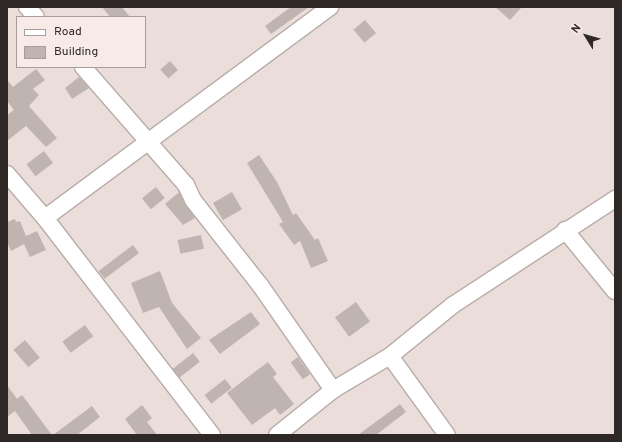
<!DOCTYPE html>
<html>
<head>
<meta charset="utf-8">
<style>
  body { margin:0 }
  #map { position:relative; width:622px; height:442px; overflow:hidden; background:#ebdeda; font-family:Overpass,sans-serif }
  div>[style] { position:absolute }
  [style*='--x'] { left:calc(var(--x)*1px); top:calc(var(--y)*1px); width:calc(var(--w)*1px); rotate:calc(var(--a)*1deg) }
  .building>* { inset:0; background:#c0b4b1; transform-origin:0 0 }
  .roads { filter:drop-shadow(1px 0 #b8aca9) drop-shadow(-1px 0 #b8aca9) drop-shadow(0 1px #b8aca9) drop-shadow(0 -1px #b8aca9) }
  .minor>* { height:16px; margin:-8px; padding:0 8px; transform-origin:8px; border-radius:8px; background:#fff }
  span { translate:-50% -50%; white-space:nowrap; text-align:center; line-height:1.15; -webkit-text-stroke:3px #f8ebe7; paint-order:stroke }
  .frame { position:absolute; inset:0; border:8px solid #2e2927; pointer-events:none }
  .legend { position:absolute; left:16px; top:16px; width:130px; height:52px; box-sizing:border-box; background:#f8ebe7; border:1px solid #a79d9a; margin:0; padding:5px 7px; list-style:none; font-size:12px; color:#2e2927 }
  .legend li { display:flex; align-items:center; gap:8px; height:20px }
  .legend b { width:20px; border:1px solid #a79d9a }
  .north { position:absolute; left:566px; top:16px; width:40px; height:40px; -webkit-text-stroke:3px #f8ebe7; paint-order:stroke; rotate:307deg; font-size:11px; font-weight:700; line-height:16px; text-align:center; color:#2e2927 }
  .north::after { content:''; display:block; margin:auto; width:14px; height:18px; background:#2e2927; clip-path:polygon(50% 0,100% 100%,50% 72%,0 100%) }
</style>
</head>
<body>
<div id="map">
  <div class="building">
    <i style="clip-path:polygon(102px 7px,122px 7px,130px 17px,110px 17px)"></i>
    <i style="clip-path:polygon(291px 7px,309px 7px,271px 34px,265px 26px)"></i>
    <i style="clip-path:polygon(495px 7px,522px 7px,510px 20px)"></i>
    <i style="left:365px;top:20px;width:17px;height:15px;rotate:50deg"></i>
    <i style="left:170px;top:61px;width:12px;height:13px;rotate:48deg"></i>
    <i style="clip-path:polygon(36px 69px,45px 80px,33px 89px,39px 95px,29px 106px,57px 138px,46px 147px,26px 126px,7px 141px,7px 115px,14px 110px,7px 101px,7px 80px,13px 87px)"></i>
    <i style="clip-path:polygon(79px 77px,89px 88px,72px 99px,65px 88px)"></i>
    <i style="left:44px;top:151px;width:15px;height:22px;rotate:53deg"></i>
    <i style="clip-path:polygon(259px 155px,277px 182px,293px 215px,296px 213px,315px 240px,318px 238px,328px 261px,311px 268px,300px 241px,294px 245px,279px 224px,283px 222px,247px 163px)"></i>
    <i style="left:156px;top:187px;width:14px;height:18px;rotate:51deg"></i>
    <i style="clip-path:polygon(179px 192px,195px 218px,183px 225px,165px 204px)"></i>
    <i style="left:232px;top:192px;width:20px;height:22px;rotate:60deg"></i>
    <i style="clip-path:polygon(15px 219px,16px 222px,20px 221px,26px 236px,37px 231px,46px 250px,30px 257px,24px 244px,11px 251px,7px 242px,7px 222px)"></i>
    <i style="left:201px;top:235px;width:14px;height:24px;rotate:78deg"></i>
    <i style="left:133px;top:245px;width:10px;height:43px;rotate:53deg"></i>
    <i style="clip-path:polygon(160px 271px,172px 303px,201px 338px,187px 349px,159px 307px,143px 313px,131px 283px)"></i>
    <i style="left:356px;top:302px;width:24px;height:26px;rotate:54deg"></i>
    <i style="clip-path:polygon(251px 312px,260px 324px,220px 354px,209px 340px)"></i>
    <i style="left:85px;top:325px;width:14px;height:28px;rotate:54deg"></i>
    <i style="left:25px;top:340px;width:23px;height:15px;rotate:50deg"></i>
    <i style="left:193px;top:353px;width:11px;height:26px;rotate:52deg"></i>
    <i style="left:298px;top:357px;width:21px;height:9px;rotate:55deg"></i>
    <i style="clip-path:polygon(268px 362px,277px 374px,273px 377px,294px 404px,280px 415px,275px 408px,252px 425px,227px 393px)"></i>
    <i style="left:225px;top:379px;width:11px;height:26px;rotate:52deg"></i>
    <i style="clip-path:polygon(7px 385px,17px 399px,22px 395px,52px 435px,32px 435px,15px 411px,7px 417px)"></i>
    <i style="clip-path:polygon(400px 404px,406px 412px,376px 435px,358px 435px)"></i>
    <i style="clip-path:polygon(142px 405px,152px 418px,147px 422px,157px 435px,137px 435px,125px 419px)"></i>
    <i style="clip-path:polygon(92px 406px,100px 417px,77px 435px,53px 435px)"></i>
  </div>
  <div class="roads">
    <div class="minor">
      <i style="--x:27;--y:7;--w:13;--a:48"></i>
      <i style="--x:83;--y:67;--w:157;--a:48.9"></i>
      <i style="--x:186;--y:185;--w:17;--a:65"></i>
      <i style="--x:193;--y:200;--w:108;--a:51.8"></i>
      <i style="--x:260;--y:285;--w:128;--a:55.2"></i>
      <i style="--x:7;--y:174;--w:58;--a:49.2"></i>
      <i style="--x:45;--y:218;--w:274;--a:52.4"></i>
      <i style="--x:45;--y:218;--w:355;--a:-36.5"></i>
      <i style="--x:565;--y:230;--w:79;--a:50.7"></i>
      <i style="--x:390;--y:356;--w:97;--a:54.2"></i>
      <i style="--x:277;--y:435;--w:72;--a:-38.8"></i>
      <i style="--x:333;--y:390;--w:66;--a:-30.8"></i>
      <i style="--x:390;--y:356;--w:81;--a:-39"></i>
      <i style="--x:453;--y:305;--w:194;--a:-33.2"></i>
    </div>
  </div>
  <div class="frame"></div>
  <ul class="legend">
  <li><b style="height:5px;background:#fff"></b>Road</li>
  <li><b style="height:11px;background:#c0b4b1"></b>Building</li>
  </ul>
  <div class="north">N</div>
</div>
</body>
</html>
